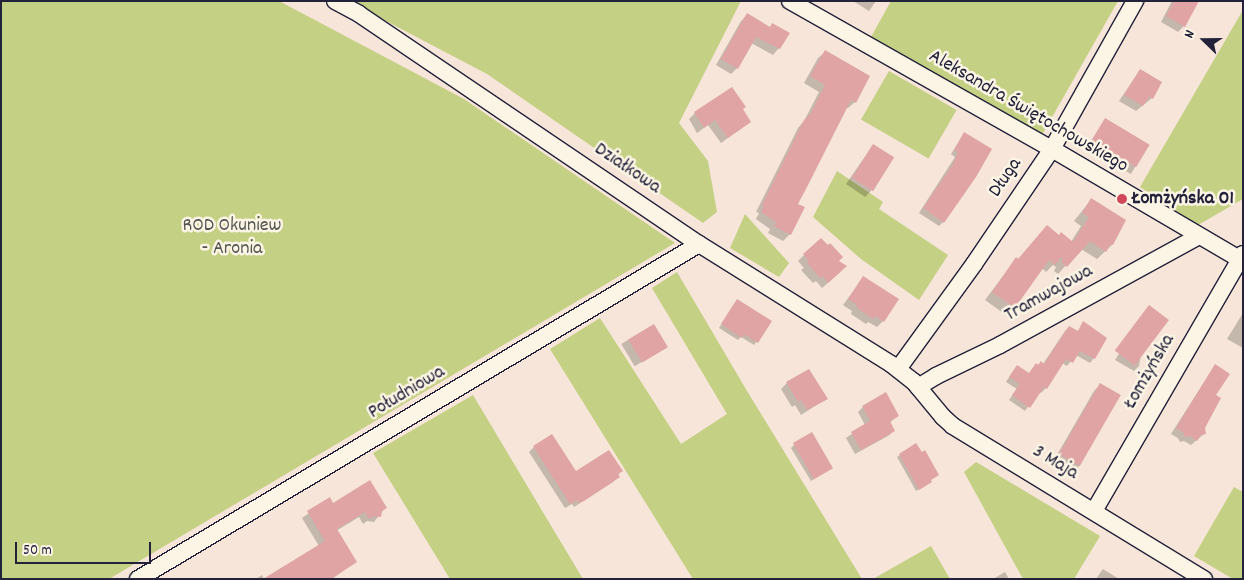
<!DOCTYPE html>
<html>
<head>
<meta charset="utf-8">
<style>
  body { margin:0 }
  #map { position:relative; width:1244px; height:580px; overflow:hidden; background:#f6e5d8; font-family:Dekko,sans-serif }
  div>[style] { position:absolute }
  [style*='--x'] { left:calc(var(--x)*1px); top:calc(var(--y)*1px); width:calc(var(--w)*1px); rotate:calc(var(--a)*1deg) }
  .green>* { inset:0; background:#c4d083; transform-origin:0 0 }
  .shadow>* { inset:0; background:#0003; transform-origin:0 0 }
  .building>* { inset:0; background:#dfa4a3; transform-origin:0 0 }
  .roads { filter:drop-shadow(1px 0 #22223b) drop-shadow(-1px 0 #22223b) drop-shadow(0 1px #22223b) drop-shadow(0 -1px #22223b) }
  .street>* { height:16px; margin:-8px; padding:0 8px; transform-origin:8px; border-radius:8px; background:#fcf5e5 }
  .dots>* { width:14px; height:14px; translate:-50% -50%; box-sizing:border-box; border:2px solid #fcf5e5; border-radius:50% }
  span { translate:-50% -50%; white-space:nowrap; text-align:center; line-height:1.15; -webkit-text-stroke:5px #fcf5e5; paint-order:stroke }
  .street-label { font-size:20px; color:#22223b }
  .poi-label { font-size:20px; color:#22223b; font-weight:700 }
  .left { translate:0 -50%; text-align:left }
  .park-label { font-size:20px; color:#535651 }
  .frame { position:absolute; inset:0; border:2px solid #22223b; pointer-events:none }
  .north { position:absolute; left:1179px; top:15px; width:50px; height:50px; -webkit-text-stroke:4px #fcf5e5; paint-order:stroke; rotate:292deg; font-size:14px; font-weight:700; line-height:20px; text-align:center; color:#22223b }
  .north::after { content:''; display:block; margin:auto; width:18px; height:22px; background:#22223b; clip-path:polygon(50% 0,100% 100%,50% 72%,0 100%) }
  .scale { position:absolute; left:15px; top:542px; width:136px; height:22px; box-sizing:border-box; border:2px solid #22223b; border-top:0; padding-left:6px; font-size:15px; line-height:18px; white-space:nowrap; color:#22223b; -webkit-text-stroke:4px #fcf5e5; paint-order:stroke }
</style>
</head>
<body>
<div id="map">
  <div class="green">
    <i style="clip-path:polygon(1px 1px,279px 1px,464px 99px,675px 243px,109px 579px,1px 579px)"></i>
    <i style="clip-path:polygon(348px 1px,741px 1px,679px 123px,708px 161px,717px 212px,703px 223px,487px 74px)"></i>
    <i style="clip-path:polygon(891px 1px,1118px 1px,1042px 135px,871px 37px)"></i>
    <i style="clip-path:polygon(1243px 10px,1243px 199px,1198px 225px,1140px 187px)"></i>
    <i style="left:889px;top:71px;width:78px;height:56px;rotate:30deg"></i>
    <i style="clip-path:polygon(837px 171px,883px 202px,879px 209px,948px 255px,919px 300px,861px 259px,813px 217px)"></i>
    <i style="clip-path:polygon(745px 214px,789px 263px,779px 277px,730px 248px)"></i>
    <i style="clip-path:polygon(677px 272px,747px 391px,862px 579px,693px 579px,550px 349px,600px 318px,681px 444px,727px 414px,652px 288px)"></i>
    <i style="clip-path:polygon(473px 395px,544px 514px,583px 579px,450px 579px,373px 453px)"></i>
    <i style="clip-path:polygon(976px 462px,1100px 536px,1074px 579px,1023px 579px,964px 472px)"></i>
    <i style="clip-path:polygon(1234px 487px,1243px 492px,1243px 579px,1233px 579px,1194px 556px)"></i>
    <i style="clip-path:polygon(931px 546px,950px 579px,873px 579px)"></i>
  </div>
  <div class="shadow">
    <i style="clip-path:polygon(853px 1px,876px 1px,869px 11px)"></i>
    <i style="clip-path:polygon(1172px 1px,1197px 1px,1184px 26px,1178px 32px,1161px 22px)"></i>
    <i style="clip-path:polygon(747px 15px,769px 28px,772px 25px,779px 48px,773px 55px,751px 43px,737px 68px,731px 74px,716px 65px,741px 21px)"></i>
    <i style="clip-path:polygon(825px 52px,855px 102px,848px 108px,846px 107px,796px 204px,790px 234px,783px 241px,768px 233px,770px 229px,756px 219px,759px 213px,756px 212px,798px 128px,804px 121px,819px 92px,804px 83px,818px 58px)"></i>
    <i style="clip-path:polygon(1140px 70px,1152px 98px,1136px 111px,1119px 101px)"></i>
    <i style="clip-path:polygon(741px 110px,750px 122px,721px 143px,708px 125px,697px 133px,689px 119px,695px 113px)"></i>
    <i style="left:1105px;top:120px;width:50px;height:33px;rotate:31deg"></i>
    <i style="clip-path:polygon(964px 134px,943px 222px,939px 226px,919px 213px,955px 157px,951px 154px)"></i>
    <i style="clip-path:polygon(873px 145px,871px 191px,865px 197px,846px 184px)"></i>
    <i style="clip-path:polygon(1091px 200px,1112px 245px,1097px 259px,1081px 249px,1058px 274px,1054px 271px,1056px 267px,1053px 265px,1046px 272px,1042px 268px,1006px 315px,985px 300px,1016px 259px,1018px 260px,1058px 236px,1071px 242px,1081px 226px,1074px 221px)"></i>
    <i style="clip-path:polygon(804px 255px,837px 262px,840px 272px,822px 288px,816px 281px,813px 283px,801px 270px,804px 268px,798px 261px)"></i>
    <i style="clip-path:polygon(863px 278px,883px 321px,877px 327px,868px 322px,866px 324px,851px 314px,852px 311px,843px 305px)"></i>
    <i style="clip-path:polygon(735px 303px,770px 322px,754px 345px,741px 337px,738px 340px,719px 328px)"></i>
    <i style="clip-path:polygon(1149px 307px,1139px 366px,1134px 371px,1115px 360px)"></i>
    <i style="clip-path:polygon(1243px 313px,1243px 348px,1227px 339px)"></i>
    <i style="clip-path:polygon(1084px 323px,1094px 358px,1090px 363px,1076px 355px,1067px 366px,1062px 363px,1046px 388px,1041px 393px,1039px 391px,1025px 411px,1009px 400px,1017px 389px,1006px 382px,1013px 371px,1017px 367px,1028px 374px,1043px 364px,1065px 331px,1069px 327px,1077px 332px)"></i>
    <i style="left:653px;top:325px;width:26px;height:37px;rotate:59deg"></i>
    <i style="clip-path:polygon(1215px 365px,1214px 395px,1203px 428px,1205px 433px,1191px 445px,1184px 441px,1180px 442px,1178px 438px,1171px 434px)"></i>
    <i style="clip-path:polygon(787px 383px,826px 399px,801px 415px,795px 405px,792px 407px,781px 389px)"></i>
    <i style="clip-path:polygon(1100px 385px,1080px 465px,1074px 471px,1054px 460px,1094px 391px)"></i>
    <i style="clip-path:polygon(863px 407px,898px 416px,889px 423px,894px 431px,888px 436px,855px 454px,846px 438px,865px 425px,858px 412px)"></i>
    <i style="clip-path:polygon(794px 445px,829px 470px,811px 481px,791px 448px)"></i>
    <i style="clip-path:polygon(534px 447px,575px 473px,621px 471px,613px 482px,574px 507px,572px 504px,565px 508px,529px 452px)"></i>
    <i style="clip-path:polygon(900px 455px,930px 480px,931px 482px,916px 491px,897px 457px)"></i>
    <i style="clip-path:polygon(329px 499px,333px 504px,385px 508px,374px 522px,367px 521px,363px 524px,359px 517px,336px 531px,355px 562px,332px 579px,266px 579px,319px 546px,302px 518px)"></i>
    <i style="clip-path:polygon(1103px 569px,1119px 579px,1096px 579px)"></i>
    <i style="clip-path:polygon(1005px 572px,1009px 579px,993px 579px)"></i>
    <i style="clip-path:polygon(262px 575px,264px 579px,256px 579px)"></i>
  </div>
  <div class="building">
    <i style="clip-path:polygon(1174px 1px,1199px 1px,1185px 27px,1166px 16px)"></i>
    <i style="clip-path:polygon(747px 13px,770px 27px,772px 23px,790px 33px,780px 49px,756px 37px,738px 69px,721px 59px)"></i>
    <i style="clip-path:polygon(825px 50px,870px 76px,856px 103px,851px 100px,807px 187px,798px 204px,805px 207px,791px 235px,774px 226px,776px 222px,761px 212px,764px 206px,762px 205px,804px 120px,811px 113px,825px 85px,810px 76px)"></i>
    <i style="clip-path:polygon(1140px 69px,1162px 82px,1153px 99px,1149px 97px,1143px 106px,1124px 95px)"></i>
    <i style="clip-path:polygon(732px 87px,746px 107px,743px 109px,751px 122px,728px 138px,715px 120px,704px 128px,694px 112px)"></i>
    <i style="left:1105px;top:118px;width:52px;height:26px;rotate:31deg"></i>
    <i style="clip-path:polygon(964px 132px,992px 149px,976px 177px,944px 223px,923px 208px,953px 164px,958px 152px,954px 150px)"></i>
    <i style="left:873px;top:144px;width:25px;height:40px;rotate:32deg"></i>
    <i style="clip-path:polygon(1091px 198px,1126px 220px,1113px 245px,1111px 244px,1106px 252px,1090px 241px,1067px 267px,1061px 262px,1063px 259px,1061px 257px,1055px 265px,1049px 260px,1015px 308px,992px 292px,1016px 257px,1018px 259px,1047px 225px,1059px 235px,1061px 232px,1073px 242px,1089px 217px,1082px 213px)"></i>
    <i style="clip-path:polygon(821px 238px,828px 245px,830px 243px,843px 257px,839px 261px,847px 266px,828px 283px,823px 276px,820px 278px,807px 263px,809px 261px,803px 254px)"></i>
    <i style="clip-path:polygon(863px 276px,899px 299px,884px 322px,875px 316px,873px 319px,856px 307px,857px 305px,848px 299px)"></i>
    <i style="clip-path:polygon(737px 299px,772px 321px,758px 343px,744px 334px,742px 338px,721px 324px)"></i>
    <i style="left:1149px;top:305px;width:25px;height:57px;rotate:37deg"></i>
    <i style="clip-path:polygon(1083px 321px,1107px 338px,1095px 359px,1080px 351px,1073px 363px,1066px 359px,1047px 389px,1044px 387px,1030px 408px,1012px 395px,1020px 384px,1009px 377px,1017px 365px,1029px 373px,1036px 363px,1038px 365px,1041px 361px,1044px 364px,1069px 326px,1078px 331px)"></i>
    <i style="left:654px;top:324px;width:27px;height:30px;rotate:59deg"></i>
    <i style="clip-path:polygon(1215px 364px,1230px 374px,1216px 395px,1221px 398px,1205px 428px,1206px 434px,1201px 435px,1197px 441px,1190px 436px,1185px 437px,1183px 432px,1176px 428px)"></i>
    <i style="clip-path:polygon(809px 369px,828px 399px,807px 410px,801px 400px,798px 402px,786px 382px)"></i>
    <i style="left:1100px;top:383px;width:24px;height:82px;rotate:30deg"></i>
    <i style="clip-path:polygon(886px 392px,899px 416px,890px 421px,895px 431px,861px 450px,851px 432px,870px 421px,862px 406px)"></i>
    <i style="left:812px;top:432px;width:42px;height:22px;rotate:60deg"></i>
    <i style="clip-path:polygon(552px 434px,576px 471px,609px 450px,623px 471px,618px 474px,620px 477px,584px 501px,579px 503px,577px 500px,570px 504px,533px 446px)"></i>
    <i style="clip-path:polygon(916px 443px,922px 452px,925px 450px,939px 475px,931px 480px,932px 482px,919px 490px,899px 454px)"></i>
    <i style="clip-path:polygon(370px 480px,387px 508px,382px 511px,381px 517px,374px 516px,369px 519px,365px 512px,337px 529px,357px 562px,331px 579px,263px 579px,325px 541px,307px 511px,330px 497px,333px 503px)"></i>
  </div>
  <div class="roads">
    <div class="street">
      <i style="--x:335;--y:1;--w:27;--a:28"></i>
      <i style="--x:359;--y:14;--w:410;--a:34.1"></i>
      <i style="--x:699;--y:244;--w:226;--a:32"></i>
      <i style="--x:891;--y:364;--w:29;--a:38"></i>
      <i style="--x:914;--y:382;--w:45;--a:50.4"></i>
      <i style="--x:943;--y:417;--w:13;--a:42"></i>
      <i style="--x:953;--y:426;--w:294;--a:31.4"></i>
      <i style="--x:790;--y:1;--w:301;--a:29.5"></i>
      <i style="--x:1052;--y:149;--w:221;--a:30.4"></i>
      <i style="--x:898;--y:369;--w:130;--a:-54.1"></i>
      <i style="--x:974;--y:264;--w:139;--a:-55.9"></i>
      <i style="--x:1052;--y:149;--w:170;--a:-60.7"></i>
      <i style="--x:918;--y:387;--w:21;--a:-31"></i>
      <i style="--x:936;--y:376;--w:71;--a:-25.8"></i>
      <i style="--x:1000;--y:345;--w:227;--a:-28.7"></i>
      <i style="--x:1094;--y:511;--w:297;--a:-59.9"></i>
      <i style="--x:138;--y:579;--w:653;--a:-30.84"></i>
    </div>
  </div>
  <div class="dots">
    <i style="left:1122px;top:199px;background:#d1495b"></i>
  </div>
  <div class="street-label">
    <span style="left:1028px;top:112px;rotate:30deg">Aleksandra Świętochowskiego</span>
    <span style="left:627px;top:169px;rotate:34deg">Działkowa</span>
    <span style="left:1006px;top:178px;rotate:-56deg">Długa</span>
    <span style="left:1049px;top:294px;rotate:-29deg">Tramwajowa</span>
    <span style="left:1150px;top:372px;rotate:-60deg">Łomżyńska</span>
    <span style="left:407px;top:393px;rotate:-31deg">Południowa</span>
    <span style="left:1055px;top:463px;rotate:31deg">3 Maja</span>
  </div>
  <div class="poi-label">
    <span class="left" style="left:1132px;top:199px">Łomżyńska 01</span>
  </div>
  <div class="park-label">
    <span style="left:232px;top:238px">ROD Okuniew<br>- Aronia</span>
  </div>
  <div class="frame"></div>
  <div class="north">N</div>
  <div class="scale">50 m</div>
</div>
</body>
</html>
